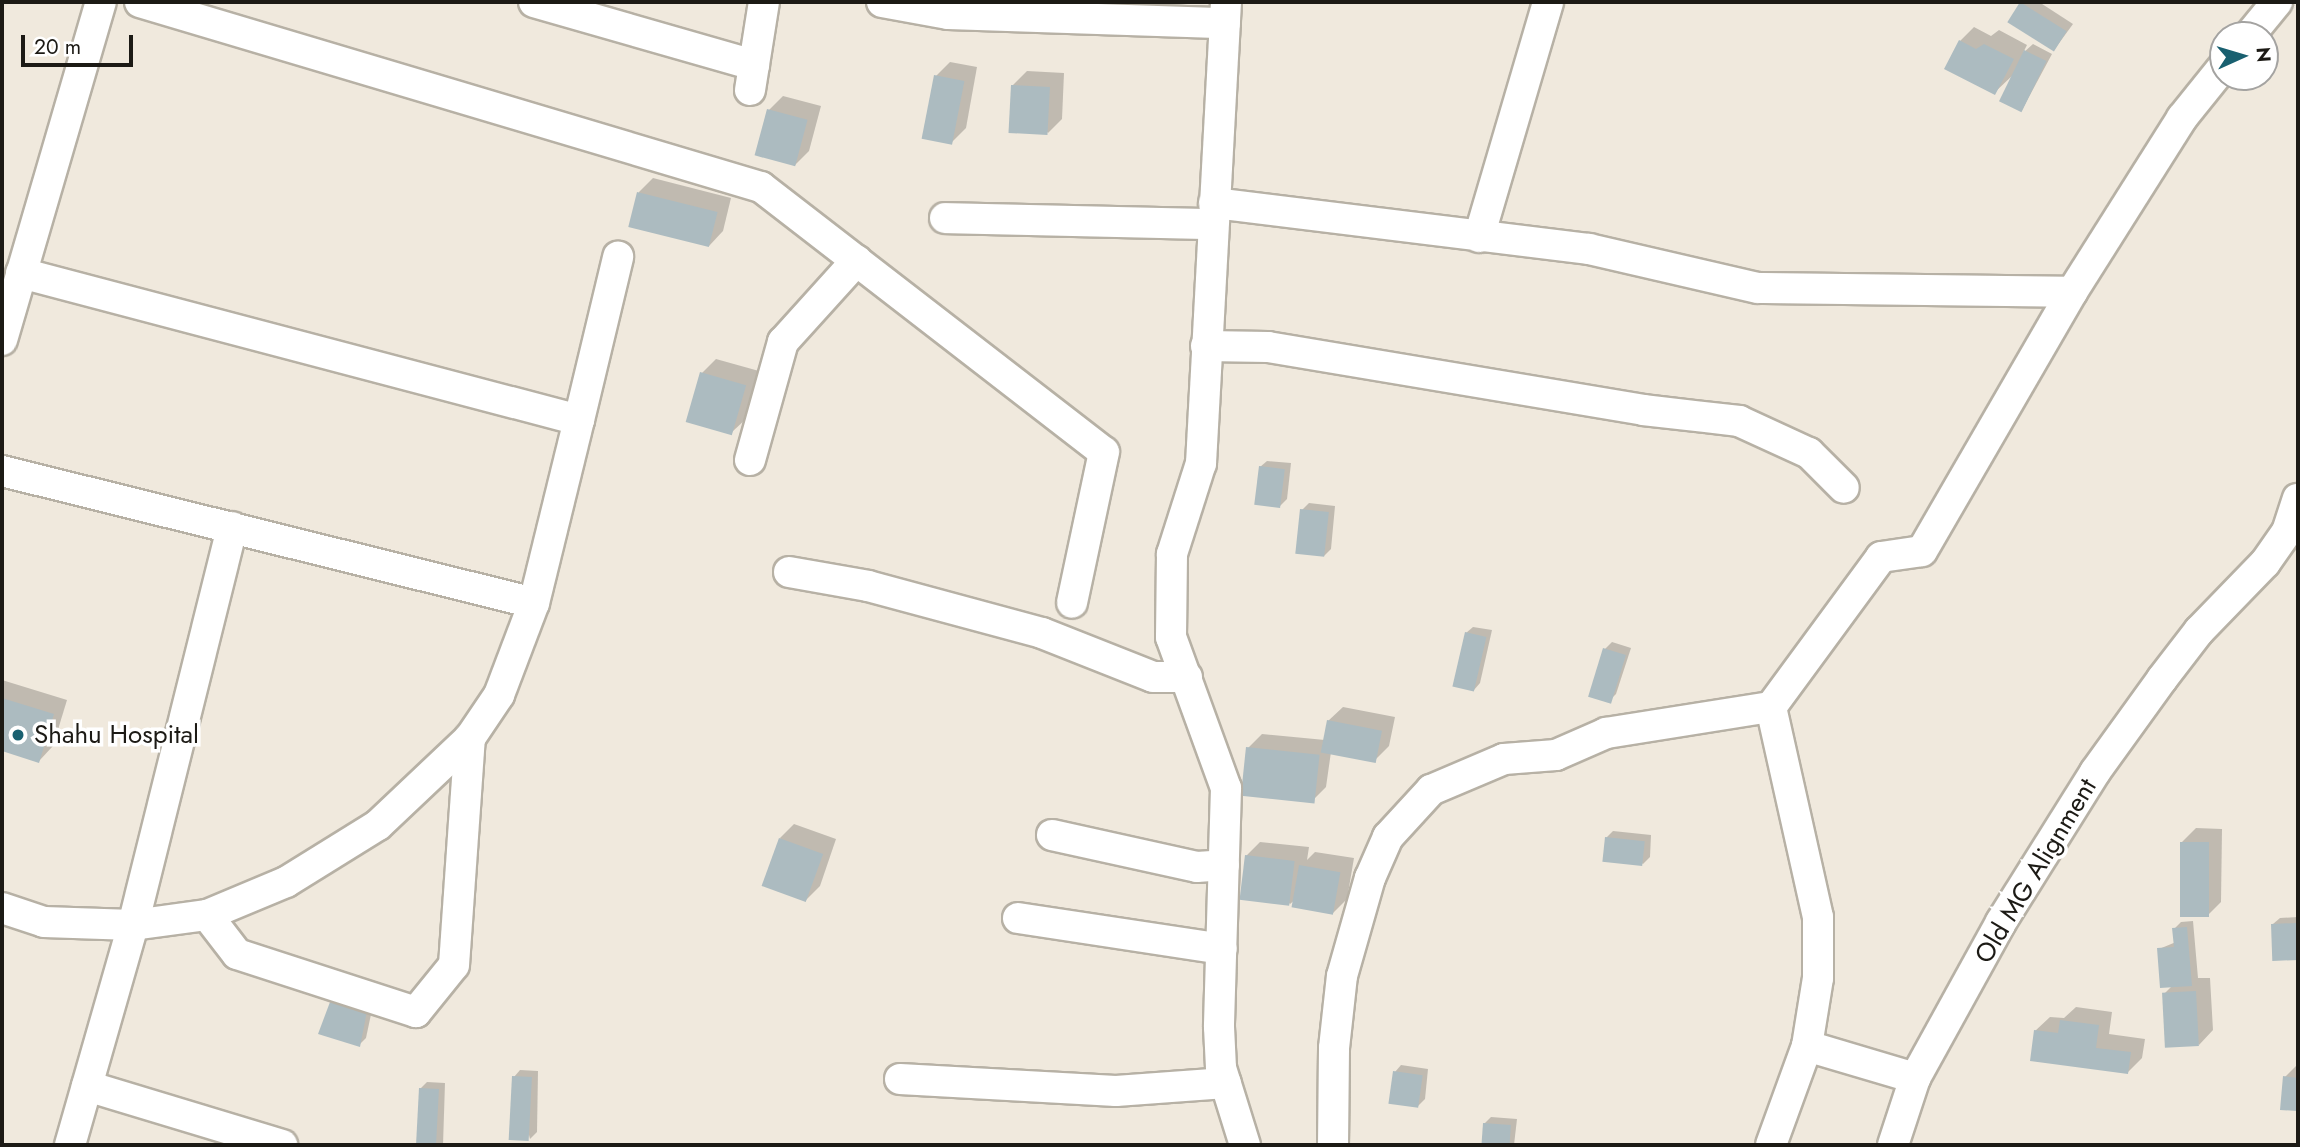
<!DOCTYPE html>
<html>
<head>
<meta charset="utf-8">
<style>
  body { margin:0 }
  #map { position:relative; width:2300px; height:1147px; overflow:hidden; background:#f0e9dd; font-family:Jost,sans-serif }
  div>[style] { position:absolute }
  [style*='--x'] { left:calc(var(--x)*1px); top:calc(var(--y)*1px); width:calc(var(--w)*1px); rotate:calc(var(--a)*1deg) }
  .shadow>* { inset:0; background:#0003 }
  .building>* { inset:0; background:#acbbc0; transform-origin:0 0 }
  .roads { filter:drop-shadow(2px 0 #b7b1a5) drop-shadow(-2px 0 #b7b1a5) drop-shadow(0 2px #b7b1a5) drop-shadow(0 -2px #b7b1a5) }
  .street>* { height:30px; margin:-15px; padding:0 15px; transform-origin:15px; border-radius:15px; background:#fff }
  .dots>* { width:19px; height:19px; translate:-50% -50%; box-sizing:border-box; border:4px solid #fff; border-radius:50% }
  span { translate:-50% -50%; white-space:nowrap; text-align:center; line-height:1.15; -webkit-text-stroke:7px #fff; paint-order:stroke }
  .poi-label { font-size:26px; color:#1c1a15 }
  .left { translate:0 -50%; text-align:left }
  .street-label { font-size:26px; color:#1c1a15 }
  .frame { position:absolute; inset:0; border:4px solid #1c1a15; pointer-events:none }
  .north { position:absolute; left:2209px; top:21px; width:70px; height:70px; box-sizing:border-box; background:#fff; border:2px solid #a4a3a1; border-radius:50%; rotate:86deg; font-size:19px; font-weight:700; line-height:28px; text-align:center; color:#1c1a15 }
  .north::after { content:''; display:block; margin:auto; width:24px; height:32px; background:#196070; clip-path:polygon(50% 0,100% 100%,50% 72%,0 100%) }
  .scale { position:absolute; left:21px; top:35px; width:112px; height:32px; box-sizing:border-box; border:4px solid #1c1a15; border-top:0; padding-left:9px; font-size:21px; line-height:24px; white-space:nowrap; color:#1c1a15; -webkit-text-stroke:5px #fff; paint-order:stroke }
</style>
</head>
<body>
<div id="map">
  <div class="shadow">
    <i style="clip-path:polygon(2023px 2px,2039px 2px,2073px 24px,2054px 50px,2010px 21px)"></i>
    <i style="clip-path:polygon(1974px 27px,1991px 36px,1999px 30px,2027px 45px,2023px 53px,2033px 44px,2052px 54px,2022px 110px,2013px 75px,1994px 93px,1960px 41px)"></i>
    <i style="clip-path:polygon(950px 62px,977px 67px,966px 128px,951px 143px,936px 76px)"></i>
    <i style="clip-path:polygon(1027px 71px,1064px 73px,1062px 119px,1048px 133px,1012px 86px)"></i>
    <i style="clip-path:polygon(783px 96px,821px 106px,809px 151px,795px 165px,769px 110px)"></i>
    <i style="clip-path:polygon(653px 178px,731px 198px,723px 231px,709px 246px,630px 226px,639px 192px)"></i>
    <i style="clip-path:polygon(716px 359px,759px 371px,747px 418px,732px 432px,702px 373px)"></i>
    <i style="clip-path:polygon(1267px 461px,1291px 463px,1287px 499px,1280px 506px,1260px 467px)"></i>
    <i style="clip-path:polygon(1309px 503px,1335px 506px,1331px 549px,1324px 556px,1302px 510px)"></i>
    <i style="clip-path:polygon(1473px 627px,1492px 630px,1480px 683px,1474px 690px,1466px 633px)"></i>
    <i style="clip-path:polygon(1612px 642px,1631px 648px,1616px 694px,1609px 701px,1605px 649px)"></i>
    <i style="clip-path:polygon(2px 680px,67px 700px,53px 746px,39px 761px,2px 749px)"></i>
    <i style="clip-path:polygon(1343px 707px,1395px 717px,1389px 746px,1375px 760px,1331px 752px,1326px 787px,1312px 801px,1248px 748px,1262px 734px,1325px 740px,1328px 721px)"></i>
    <i style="clip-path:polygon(794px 824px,836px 839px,820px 886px,806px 900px,780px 838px)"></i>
    <i style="clip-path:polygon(2196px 828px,2222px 829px,2221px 902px,2207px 916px,2182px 842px)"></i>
    <i style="clip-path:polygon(1613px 831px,1651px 835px,1650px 857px,1643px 864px,1606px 838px)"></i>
    <i style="clip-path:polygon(1260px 842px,1309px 847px,1307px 860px,1315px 852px,1354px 858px,1347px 899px,1333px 913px,1296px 899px,1290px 904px,1246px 856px)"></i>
    <i style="clip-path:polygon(2298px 917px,2298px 958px,2273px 924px,2280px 918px)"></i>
    <i style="clip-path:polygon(2193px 921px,2198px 978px,2210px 978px,2213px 1030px,2199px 1045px,2164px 994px,2172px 986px,2159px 949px,2176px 942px,2174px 929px,2181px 922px)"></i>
    <i style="clip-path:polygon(339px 996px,373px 1005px,366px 1038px,359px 1045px,332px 1002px)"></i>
    <i style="clip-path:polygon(2076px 1007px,2112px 1012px,2109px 1034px,2145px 1039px,2142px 1058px,2128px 1072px,2035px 1031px,2050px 1017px,2064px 1018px)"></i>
    <i style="clip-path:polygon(2298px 1064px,2298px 1110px,2282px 1108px,2285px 1077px)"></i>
    <i style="clip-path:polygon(1401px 1065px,1428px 1069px,1425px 1099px,1418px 1106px,1395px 1072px)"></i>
    <i style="clip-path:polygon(520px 1070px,538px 1071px,537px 1132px,530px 1139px,514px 1077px)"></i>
    <i style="clip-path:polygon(427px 1082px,445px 1083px,443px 1145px,419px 1145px,420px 1089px)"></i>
    <i style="clip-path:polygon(1491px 1117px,1517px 1119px,1514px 1145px,1482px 1145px,1484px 1124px)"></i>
  </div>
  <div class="building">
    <i style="left:2020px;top:2px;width:55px;height:24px;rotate:32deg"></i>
    <i style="clip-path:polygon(1959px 40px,1976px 49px,1984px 44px,2014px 59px,1995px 95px,1944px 69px)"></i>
    <i style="left:2024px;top:50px;width:25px;height:57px;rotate:26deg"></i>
    <i style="left:934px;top:75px;width:31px;height:65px;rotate:11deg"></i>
    <i style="left:1011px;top:85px;width:39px;height:48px;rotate:3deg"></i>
    <i style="left:767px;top:109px;width:42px;height:48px;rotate:15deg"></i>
    <i style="left:637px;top:192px;width:83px;height:36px;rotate:14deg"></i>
    <i style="left:700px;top:372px;width:48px;height:52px;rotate:16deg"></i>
    <i style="left:1259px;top:466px;width:26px;height:39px;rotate:7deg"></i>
    <i style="left:1300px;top:509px;width:29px;height:45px;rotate:6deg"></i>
    <i style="left:1465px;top:632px;width:22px;height:56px;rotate:13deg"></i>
    <i style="left:1603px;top:648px;width:24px;height:51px;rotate:17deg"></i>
    <i style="clip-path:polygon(2px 698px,54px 714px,39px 763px,2px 751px)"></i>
    <i style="left:1327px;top:720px;width:56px;height:33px;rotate:11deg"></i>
    <i style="left:1246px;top:747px;width:74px;height:49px;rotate:6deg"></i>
    <i style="left:1605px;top:837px;width:40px;height:25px;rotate:6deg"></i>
    <i style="left:779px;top:838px;width:47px;height:51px;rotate:20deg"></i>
    <i style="left:2180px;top:842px;width:29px;height:75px"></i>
    <i style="left:1245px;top:855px;width:50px;height:45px;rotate:7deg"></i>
    <i style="left:1299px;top:865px;width:42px;height:43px;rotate:10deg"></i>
    <i style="left:2297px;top:923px;width:37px;height:26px;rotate:88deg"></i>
    <i style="clip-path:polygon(2187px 927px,2192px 986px,2160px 988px,2157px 948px,2174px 947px,2172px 928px)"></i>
    <i style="left:2196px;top:991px;width:55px;height:34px;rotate:87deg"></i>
    <i style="clip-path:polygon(330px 1002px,367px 1011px,360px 1047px,318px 1034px)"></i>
    <i style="clip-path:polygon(2060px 1020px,2099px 1025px,2096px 1048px,2131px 1052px,2128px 1074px,2030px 1061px,2034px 1030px,2058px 1033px)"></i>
    <i style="left:1393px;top:1071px;width:30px;height:33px;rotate:8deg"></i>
    <i style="left:512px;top:1076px;width:20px;height:64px;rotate:3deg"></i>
    <i style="clip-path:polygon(2283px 1076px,2298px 1078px,2298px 1111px,2280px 1110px)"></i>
    <i style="left:419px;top:1088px;width:20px;height:57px;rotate:3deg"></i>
    <i style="left:1483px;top:1123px;width:28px;height:22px;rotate:4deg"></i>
  </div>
  <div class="roads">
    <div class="street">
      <i style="--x:140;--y:2;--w:648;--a:16.59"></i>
      <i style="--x:761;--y:187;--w:433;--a:37.7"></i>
      <i style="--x:1104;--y:452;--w:154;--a:102"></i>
      <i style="--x:534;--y:2;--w:229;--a:16"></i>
      <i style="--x:882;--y:2;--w:67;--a:10.3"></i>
      <i style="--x:948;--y:14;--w:277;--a:1.9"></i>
      <i style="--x:1226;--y:2;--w:462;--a:93.1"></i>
      <i style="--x:1201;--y:463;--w:96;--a:107.7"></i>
      <i style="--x:1172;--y:554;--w:83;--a:90.7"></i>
      <i style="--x:1171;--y:637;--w:161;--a:70"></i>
      <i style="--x:1226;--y:788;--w:239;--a:91.7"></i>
      <i style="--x:1219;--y:1027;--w:41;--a:87.2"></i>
      <i style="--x:1221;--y:1068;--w:81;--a:72.7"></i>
      <i style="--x:2250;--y:35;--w:43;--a:-50.7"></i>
      <i style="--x:750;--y:90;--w:89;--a:-81"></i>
      <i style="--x:1214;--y:203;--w:378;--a:7"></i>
      <i style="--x:1589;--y:249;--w:173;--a:13"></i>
      <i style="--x:1758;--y:288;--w:314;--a:0.7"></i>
      <i style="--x:945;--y:218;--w:267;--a:1.3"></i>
      <i style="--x:1479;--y:237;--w:245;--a:-73.6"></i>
      <i style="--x:21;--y:273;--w:577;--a:14.76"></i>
      <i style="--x:579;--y:420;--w:168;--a:-76.5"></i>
      <i style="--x:2;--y:340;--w:352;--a:-73.7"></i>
      <i style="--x:1206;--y:346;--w:62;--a:0.9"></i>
      <i style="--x:1268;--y:347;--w:380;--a:9.5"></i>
      <i style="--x:1643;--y:410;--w:97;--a:6.5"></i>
      <i style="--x:1739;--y:421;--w:77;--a:24.6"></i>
      <i style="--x:1809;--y:453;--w:49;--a:45"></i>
      <i style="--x:750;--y:460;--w:123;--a:-74.4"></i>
      <i style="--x:783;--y:342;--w:110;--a:-47.9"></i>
      <i style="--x:2;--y:471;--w:548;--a:13.93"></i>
      <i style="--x:534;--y:603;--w:188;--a:-76.2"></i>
      <i style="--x:789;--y:572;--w:80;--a:10"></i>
      <i style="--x:868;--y:586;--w:180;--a:15.1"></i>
      <i style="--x:1042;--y:633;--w:119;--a:21.6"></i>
      <i style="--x:1153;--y:677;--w:34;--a:0"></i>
      <i style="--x:1771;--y:707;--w:215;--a:77.4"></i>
      <i style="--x:1818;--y:917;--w:61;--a:90"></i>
      <i style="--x:1818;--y:978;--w:69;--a:99.2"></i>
      <i style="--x:1807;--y:1046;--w:105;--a:110"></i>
      <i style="--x:1052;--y:835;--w:148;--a:12.4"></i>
      <i style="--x:1197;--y:867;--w:27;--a:-4"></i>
      <i style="--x:2;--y:908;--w:44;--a:18.4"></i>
      <i style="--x:44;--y:922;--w:89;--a:1.9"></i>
      <i style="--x:133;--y:925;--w:75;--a:-7.7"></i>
      <i style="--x:207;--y:915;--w:86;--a:-22.7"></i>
      <i style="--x:286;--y:882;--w:108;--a:-31.8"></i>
      <i style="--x:378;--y:825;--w:127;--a:-43.4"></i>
      <i style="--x:470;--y:738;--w:52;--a:-56"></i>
      <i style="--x:499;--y:695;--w:98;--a:-69.2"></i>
      <i style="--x:207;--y:915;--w:49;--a:52.4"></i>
      <i style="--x:237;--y:954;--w:188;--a:18"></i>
      <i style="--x:416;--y:1012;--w:60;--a:-51"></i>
      <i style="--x:454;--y:965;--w:228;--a:-86"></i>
      <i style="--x:1018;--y:918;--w:206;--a:8.6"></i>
      <i style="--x:1807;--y:1046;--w:113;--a:16.5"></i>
      <i style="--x:900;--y:1079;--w:216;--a:3.2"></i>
      <i style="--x:1116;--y:1091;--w:110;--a:-4.2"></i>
      <i style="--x:87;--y:1086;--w:204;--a:16.8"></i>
      <i style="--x:70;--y:1145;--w:229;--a:-74"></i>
      <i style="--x:133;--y:925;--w:410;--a:-76"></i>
      <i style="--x:1333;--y:1145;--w:97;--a:-89.4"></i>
      <i style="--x:1334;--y:1048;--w:72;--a:-83.7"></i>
      <i style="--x:1342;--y:976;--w:102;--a:-74.1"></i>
      <i style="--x:1370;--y:878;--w:45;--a:-66.3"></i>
      <i style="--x:1388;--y:837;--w:64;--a:-47.5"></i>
      <i style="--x:1431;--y:790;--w:79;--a:-23"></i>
      <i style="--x:1504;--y:759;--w:52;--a:-4.4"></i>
      <i style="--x:1556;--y:755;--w:55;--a:-23.7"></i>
      <i style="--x:1606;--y:733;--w:167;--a:-9"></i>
      <i style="--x:1771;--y:707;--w:186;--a:-53.7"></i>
      <i style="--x:1881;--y:557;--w:41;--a:-8.3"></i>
      <i style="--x:1922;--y:551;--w:299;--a:-59.9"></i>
      <i style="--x:2072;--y:292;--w:206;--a:-57.7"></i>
      <i style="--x:2182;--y:118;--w:65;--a:-51.2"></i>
      <i style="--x:1893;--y:1145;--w:71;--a:-71.8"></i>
      <i style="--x:1915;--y:1078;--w:178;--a:-61.1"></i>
      <i style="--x:2001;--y:922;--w:177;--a:-57.9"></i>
      <i style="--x:2095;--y:772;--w:115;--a:-54.2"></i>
      <i style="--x:2162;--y:679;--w:61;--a:-52.4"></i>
      <i style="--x:2199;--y:631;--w:95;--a:-45.9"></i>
      <i style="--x:2265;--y:563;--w:38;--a:-55"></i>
      <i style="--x:2287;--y:532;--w:35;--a:-72"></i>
    </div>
  </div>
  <div class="dots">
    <i style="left:18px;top:735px;background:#196070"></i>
  </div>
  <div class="poi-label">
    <span class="left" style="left:34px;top:735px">Shahu Hospital</span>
  </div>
  <div class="street-label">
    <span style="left:2036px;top:871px;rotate:-59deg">Old MG Alignment</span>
  </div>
  <div class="frame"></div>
  <div class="north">N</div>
  <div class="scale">20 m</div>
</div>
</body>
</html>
